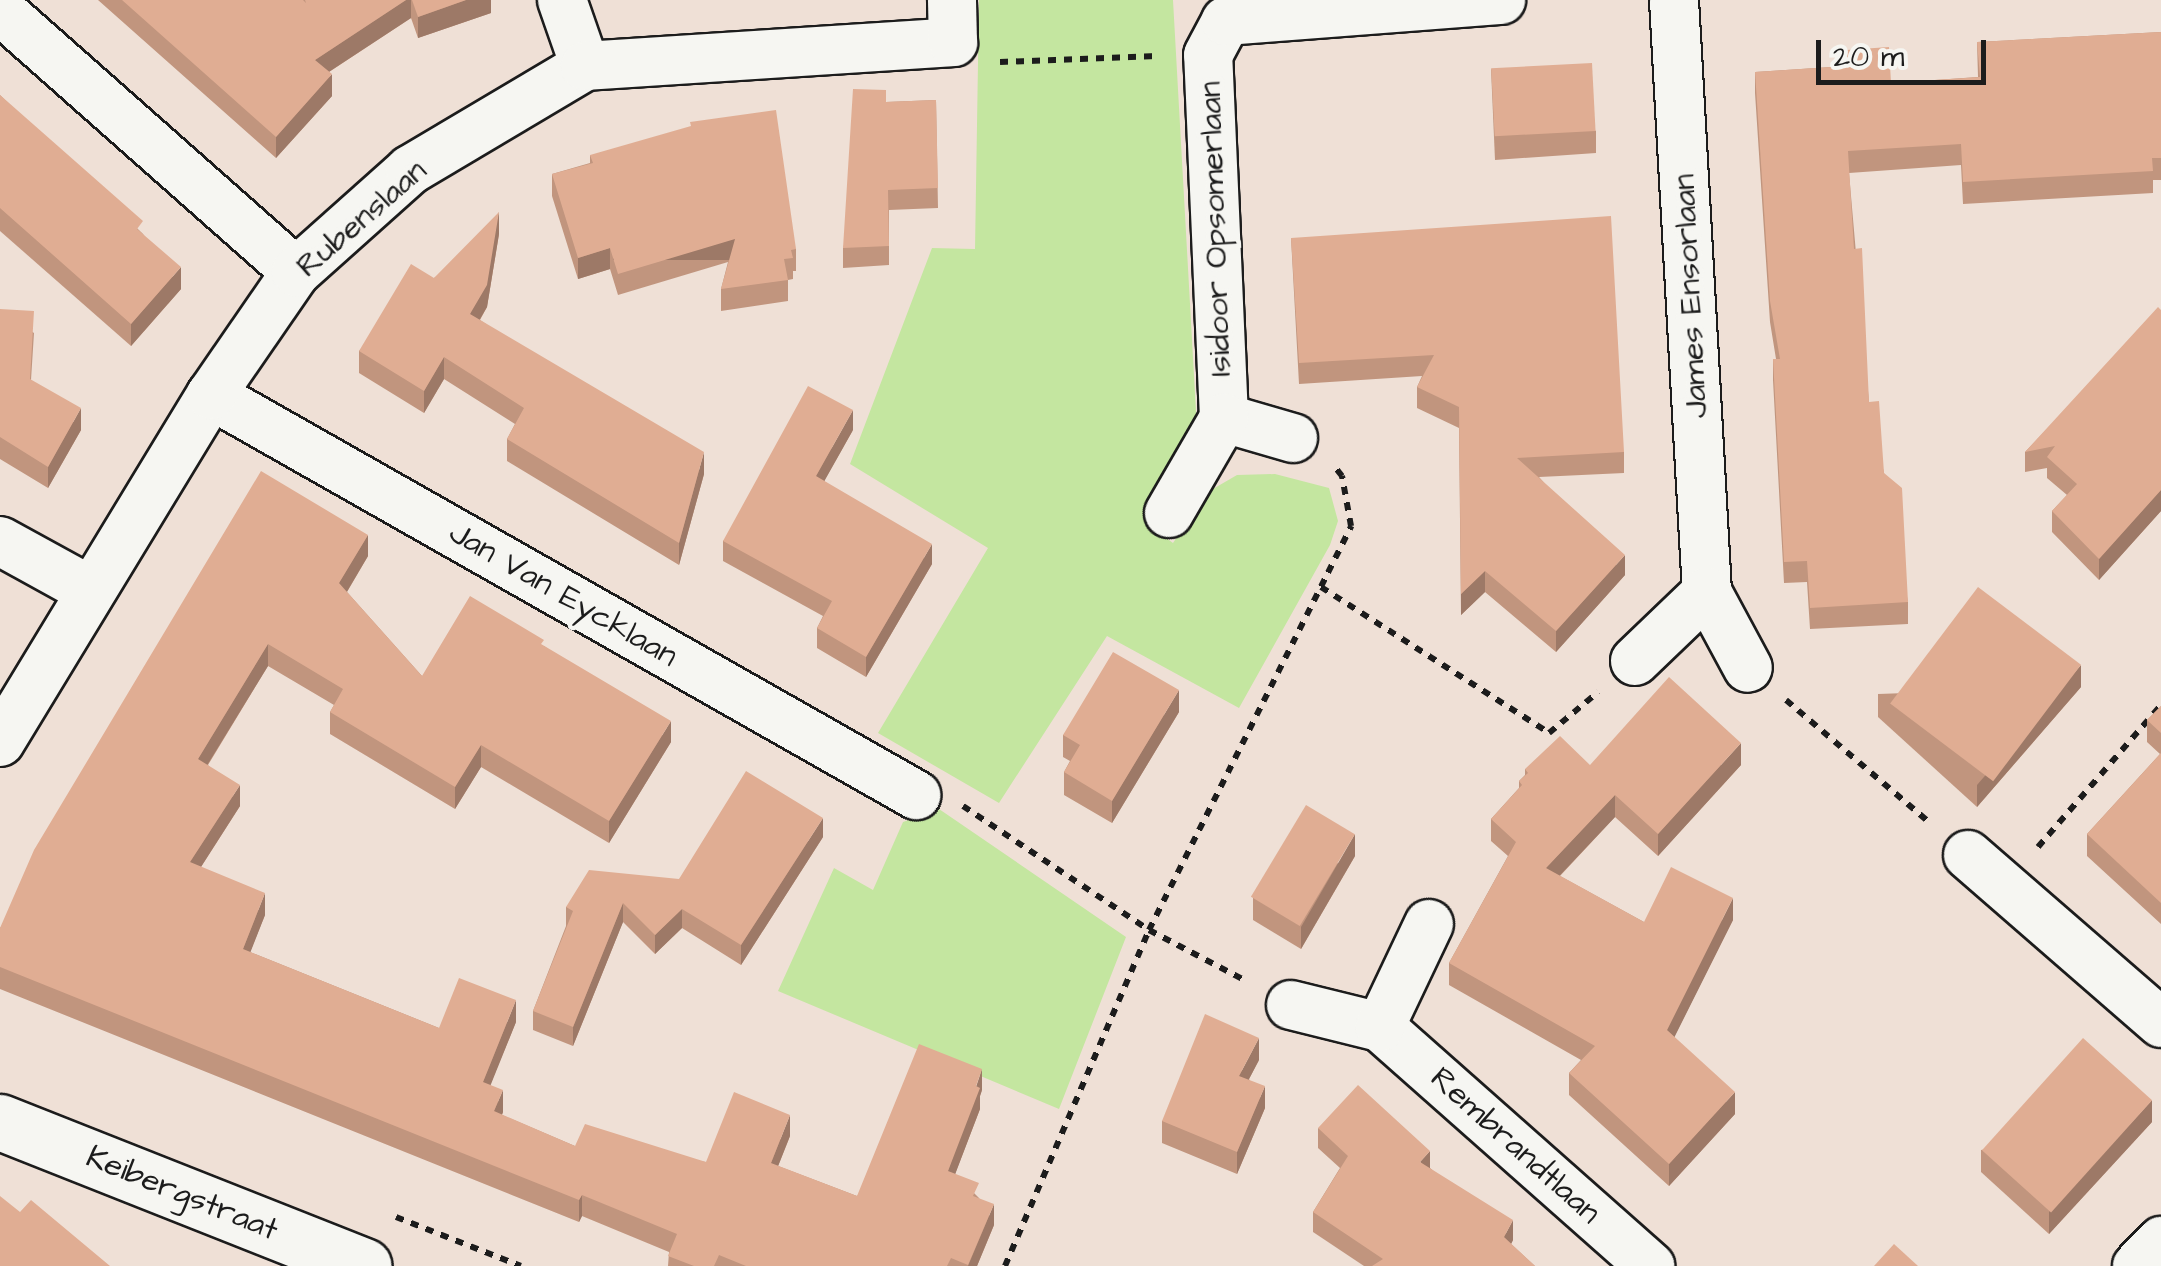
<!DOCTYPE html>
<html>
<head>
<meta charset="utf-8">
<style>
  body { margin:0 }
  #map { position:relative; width:2161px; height:1266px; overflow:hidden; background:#efe0d6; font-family:"Architects Daughter",sans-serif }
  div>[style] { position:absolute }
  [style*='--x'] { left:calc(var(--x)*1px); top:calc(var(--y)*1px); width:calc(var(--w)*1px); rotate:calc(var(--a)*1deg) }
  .green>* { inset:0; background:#c4e6a0 }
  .path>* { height:6px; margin-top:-3px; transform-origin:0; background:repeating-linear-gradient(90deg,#1c1c1c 0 8px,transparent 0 16px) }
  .roads { filter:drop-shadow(2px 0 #1c1c1c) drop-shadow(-2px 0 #1c1c1c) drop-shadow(0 2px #1c1c1c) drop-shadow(0 -2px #1c1c1c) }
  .minor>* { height:48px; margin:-24px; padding:0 24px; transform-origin:24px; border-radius:24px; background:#f6f6f2 }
  .tertiary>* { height:55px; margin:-27.5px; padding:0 27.5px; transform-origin:27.5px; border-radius:27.5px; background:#f6f6f2 }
  .wall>* { inset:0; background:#c1957e }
  .shaded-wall>* { inset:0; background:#9d7967; transform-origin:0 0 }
  .building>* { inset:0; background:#e0ad93; transform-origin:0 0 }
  span { translate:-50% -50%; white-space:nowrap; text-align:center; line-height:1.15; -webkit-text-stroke:9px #f6f6f2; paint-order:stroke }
  .street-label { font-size:32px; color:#1c1c1c }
  .scale { position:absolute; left:1816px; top:40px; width:170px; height:45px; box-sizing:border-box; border:5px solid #1c1c1c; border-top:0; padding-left:12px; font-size:30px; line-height:35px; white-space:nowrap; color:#1c1c1c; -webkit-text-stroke:8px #f6f6f2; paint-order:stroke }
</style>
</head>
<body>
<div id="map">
  <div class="green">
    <i style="clip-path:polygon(979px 0,1173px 0,1197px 429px,1146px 523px,1173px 543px,1206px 493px,1237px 475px,1275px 474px,1329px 488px,1338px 521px,1330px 545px,1239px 708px,1107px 636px,999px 803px,878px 733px,988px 548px,850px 464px,932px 248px,975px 249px)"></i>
    <i style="clip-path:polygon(939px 809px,1126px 937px,1059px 1109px,778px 991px,834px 868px,873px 890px,903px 822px)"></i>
  </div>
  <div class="path">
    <i style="--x:1000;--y:62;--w:157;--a:-2.2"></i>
    <i style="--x:1321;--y:587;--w:271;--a:32.6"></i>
    <i style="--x:1549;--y:733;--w:64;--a:-39.9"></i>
    <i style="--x:1786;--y:700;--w:188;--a:40.5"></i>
    <i style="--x:963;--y:806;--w:224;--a:33.7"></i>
    <i style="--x:1149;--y:930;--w:110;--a:27.7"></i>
    <i style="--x:2038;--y:847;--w:188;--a:-49.1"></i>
    <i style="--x:396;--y:1217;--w:134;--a:21.4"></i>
    <i style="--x:1005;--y:1266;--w:366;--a:-66.8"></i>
    <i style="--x:1149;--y:930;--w:452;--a:-63.4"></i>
    <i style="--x:1351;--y:526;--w:51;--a:-100.2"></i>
    <i style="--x:1342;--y:476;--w:11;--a:-128"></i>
  </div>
  <div class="roads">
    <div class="minor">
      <i style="--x:562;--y:0;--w:70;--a:70.8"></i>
      <i style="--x:1674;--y:0;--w:593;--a:86.81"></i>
      <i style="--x:1707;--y:592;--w:86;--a:61.7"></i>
      <i style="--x:0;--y:10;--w:395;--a:41.5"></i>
      <i style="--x:211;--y:395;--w:811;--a:29.57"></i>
      <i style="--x:1293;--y:438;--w:72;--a:-163.8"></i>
      <i style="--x:1224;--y:418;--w:363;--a:-92.5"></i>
      <i style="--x:1208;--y:55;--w:38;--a:-62"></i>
      <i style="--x:1226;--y:21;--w:276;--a:-4.4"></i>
      <i style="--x:1169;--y:513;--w:110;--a:-59.9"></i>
      <i style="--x:0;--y:541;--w:102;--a:28.8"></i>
      <i style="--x:1635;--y:661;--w:100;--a:-43.8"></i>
      <i style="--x:0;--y:742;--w:406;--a:-58.7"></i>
      <i style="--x:211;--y:395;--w:150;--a:-55.4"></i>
      <i style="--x:296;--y:272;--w:153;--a:-41.8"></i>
      <i style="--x:410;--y:170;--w:204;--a:-30.7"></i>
      <i style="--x:585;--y:66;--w:369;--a:-3.7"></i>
      <i style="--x:953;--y:42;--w:42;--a:-91.4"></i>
      <i style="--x:1968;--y:855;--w:256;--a:41"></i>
      <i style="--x:1291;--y:1005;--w:92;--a:13.9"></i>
      <i style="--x:1380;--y:1027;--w:361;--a:41.5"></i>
      <i style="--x:1380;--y:1027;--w:114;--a:-64.6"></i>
      <i style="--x:2137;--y:1266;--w:35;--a:-46"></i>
    </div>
    <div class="tertiary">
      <i style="--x:0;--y:1122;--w:391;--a:21.6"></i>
    </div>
  </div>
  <div class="wall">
    <i style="clip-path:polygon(98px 0,491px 0,491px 13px,418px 38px,411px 18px,329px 72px,332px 96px,276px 158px)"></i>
    <i style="clip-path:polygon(2161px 32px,2161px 180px,2153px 180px,2153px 193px,1963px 204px,1961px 165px,1849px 173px,1869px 402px,1884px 473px,1908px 602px,1908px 624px,1810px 629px,1807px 582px,1784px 583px,1773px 380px,1773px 359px,1776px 359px,1770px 322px,1755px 93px,1755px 72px,1846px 66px,1846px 50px,1891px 83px,1978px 77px,1977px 42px)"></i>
    <i style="clip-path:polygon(1491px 69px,1596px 131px,1596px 153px,1495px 160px)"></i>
    <i style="clip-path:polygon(0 95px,143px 234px,181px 289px,131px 346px,0 231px)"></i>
    <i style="clip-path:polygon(936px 100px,938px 208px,889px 210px,889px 265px,843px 268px,843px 248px,886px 102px)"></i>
    <i style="clip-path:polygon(590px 155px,796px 249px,796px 271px,793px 271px,793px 279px,788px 280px,788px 301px,721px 311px,721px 289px,728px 262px,618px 295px,610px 269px,578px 279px,552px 196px,552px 174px,590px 163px)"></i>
    <i style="clip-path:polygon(499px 234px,487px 307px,480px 320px,704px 474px,679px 565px,507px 461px,507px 439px,515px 424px,444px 379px,424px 413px,359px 373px,359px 351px,434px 278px)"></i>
    <i style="clip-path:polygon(1291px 238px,1624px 452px,1624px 473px,1539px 477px,1625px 575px,1556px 652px,1485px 592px,1461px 615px,1459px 428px,1417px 408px,1417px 387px,1422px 376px,1299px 384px)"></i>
    <i style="clip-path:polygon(0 309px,34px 333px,31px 380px,81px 430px,48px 488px,0 459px)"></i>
    <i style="clip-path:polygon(2161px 310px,2161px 511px,2099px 580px,2052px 532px,2052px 511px,2067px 495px,2047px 478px,2047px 468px,2025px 472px,2025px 452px)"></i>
    <i style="clip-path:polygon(853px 430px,824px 481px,932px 564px,866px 677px,817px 648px,817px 628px,823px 616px,723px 561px,723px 541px)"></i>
    <i style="clip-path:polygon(368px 535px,368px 556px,347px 592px,422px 676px,544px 646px,671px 742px,609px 843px,481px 767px,455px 809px,330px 734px,330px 712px,334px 705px,268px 666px,208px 765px,240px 806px,201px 867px,265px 915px,250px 952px,439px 1028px,516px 1022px,490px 1085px,503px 1112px,502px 1115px,575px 1146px,706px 1162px,790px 1136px,778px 1166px,857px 1196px,982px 1090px,980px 1096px,980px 1109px,955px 1174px,979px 1198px,994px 1225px,977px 1266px,668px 1266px,669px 1252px,582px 1216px,579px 1222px,0 989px,0 928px)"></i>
    <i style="clip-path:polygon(2081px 687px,1977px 807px,1878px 717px,1878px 694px)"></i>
    <i style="clip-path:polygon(2161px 706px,2161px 924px,2087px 856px,2087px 834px,2160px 754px,2147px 742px,2147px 720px)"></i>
    <i style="clip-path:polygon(1179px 712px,1112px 823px,1064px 795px,1064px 772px,1070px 761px,1063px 757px,1063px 735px)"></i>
    <i style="clip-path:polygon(1590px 765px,1741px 765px,1658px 856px,1615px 817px,1560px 876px,1644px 922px,1733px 920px,1674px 1037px,1735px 1114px,1669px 1186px,1569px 1095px,1569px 1073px,1581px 1060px,1449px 985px,1449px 963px,1508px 856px,1491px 841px,1491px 819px,1519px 788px,1519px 781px,1525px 775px,1525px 769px)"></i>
    <i style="clip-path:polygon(823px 837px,741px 965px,682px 928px,655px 954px,623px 922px,573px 1046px,533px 1030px,533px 1011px,566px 926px,566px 907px,679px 879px)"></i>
    <i style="clip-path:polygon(1355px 856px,1301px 949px,1253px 920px,1253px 898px)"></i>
    <i style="clip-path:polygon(1259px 1060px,1249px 1079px,1265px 1108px,1237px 1174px,1162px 1143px,1162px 1121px)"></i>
    <i style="clip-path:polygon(2152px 1122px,2049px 1234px,1981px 1172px,1981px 1150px)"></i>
    <i style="clip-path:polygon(1318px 1128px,1430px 1168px,1513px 1240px,1511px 1244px,1535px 1266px,1364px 1266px,1313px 1232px,1313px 1212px,1340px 1168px,1318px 1148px)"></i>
  </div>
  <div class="shaded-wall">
    <i style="clip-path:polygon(406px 0,411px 0,411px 18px,315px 81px,315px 60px)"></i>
    <i style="clip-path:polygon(466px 0,491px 0,491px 13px,418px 38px,418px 17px)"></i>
    <i style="clip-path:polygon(332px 74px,332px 96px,276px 158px,276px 137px)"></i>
    <i style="clip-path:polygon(499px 212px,499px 234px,487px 307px,470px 336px,470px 314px)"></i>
    <i style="left:735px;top:239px;width:21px;height:122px;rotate:90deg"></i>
    <i style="clip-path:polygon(610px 248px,610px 269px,578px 279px,578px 258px)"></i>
    <i style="clip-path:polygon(181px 267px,181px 289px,131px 346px,131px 324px)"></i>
    <i style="clip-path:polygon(444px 357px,444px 379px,424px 413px,424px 391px)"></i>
    <i style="clip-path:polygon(81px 408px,81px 430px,48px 488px,48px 467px)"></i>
    <i style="clip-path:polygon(853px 410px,853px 430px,816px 496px,816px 476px)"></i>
    <i style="clip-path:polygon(704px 452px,704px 474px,679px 565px,679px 543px)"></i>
    <i style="clip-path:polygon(2161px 490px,2161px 511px,2099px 580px,2099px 559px)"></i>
    <i style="clip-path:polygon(368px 535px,368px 556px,339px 605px,339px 583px)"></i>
    <i style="clip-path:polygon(932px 544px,932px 564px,866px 677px,866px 657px)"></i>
    <i style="clip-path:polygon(1625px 555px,1625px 575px,1556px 652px,1556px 631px)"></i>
    <i style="clip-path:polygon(1485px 571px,1485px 592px,1461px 615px,1461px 594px)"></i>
    <i style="clip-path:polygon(268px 644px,268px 666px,198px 780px,198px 759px)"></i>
    <i style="clip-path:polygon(2081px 665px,2081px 687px,1977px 807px,1977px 785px)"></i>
    <i style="clip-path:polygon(1179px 690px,1179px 712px,1112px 823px,1112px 801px)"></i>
    <i style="clip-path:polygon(671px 721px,671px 742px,609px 843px,609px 821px)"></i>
    <i style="clip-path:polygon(1741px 743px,1741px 765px,1658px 856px,1658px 834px)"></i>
    <i style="clip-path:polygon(481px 745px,481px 767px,455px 809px,455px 787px)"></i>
    <i style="clip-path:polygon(240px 785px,240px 806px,190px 884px,190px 862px)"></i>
    <i style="clip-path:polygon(1615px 795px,1615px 817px,1546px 890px,1546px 868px)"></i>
    <i style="clip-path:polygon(823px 818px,823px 837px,741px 965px,741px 945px)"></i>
    <i style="clip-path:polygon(1355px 834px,1355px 856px,1301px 949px,1301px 927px)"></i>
    <i style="clip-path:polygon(265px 893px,265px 915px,243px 971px,243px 949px)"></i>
    <i style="clip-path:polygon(1733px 898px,1733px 920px,1667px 1052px,1667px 1030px)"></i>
    <i style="clip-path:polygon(623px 903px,623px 922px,573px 1046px,573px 1027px)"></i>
    <i style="clip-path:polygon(682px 909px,682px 928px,655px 954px,655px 935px)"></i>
    <i style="clip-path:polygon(516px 1000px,516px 1022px,483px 1104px,483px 1082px)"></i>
    <i style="clip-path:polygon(1259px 1038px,1259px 1060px,1239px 1098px,1239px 1076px)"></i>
    <i style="clip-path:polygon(982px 1069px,982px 1090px,980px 1096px,980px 1109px,948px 1193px,948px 1171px)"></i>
    <i style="clip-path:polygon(1265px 1086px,1265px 1108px,1237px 1174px,1237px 1152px)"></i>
    <i style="clip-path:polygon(503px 1090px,503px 1112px,494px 1133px,494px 1111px)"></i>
    <i style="clip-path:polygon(1735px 1092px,1735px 1114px,1669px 1186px,1669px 1164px)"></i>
    <i style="clip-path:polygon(2152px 1100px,2152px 1122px,2049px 1234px,2049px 1212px)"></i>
    <i style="clip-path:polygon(790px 1115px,790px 1136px,771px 1184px,771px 1163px)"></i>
    <i style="clip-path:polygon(1430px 1151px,1430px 1171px,1420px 1162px)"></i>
    <i style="clip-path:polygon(582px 1195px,582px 1216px,579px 1222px,579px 1200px)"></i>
    <i style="clip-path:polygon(994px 1204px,994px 1225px,977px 1266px,968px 1266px)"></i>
    <i style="clip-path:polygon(1513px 1220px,1513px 1240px,1504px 1258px,1504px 1237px)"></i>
  </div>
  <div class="building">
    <i style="clip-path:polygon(122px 0,303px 0,306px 3px,305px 0,406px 0,315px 60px,332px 74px,276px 137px)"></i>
    <i style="clip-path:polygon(412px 0,466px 0,418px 17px)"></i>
    <i style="clip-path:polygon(2161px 32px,2161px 158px,2152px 158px,2153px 171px,1963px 182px,1961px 144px,1848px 151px,1854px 249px,1862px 248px,1869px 402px,1879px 401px,1884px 473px,1902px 488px,1908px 602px,1810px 608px,1807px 561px,1784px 562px,1773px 359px,1780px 359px,1770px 301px,1755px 72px,1847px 66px,1846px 50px,1889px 47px,1891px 83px,1980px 77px,1977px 42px)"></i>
    <i style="left:1592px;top:63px;width:68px;height:101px;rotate:87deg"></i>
    <i style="clip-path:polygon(853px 89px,886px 90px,886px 102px,936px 100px,938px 188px,888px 190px,889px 246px,843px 248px)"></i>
    <i style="clip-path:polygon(0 95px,143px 221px,137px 229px,181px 267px,131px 324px,0 208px)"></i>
    <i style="clip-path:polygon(776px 110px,796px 249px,791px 250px,793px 258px,784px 259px,788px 280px,721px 289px,735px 239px,618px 274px,610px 248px,578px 258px,552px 174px,593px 163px,590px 155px,691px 126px,690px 122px)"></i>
    <i style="clip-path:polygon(499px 212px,487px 285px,470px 314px,704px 452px,679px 543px,507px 439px,524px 408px,444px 357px,424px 391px,359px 351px,411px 264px,434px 278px)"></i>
    <i style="clip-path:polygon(1611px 216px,1624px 452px,1517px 458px,1625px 555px,1556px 631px,1485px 571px,1461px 594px,1459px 407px,1417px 387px,1434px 355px,1299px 363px,1291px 238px)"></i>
    <i style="clip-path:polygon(2158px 307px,2161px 310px,2161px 490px,2099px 559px,2052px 511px,2077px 484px,2047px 457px,2055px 446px,2025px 452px)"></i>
    <i style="clip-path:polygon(0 309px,34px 311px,30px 379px,81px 408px,48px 467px,0 437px)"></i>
    <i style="clip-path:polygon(808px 386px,853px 410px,816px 476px,932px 544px,866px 657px,817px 628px,832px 601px,723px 541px)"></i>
    <i style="clip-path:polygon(261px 471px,368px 535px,339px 583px,422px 676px,470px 596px,544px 640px,541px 644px,671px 721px,609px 821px,481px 745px,455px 787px,330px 712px,343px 689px,268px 644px,198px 759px,240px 785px,190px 862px,265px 893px,243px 949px,439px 1028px,459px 978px,516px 1000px,483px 1082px,503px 1090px,494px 1111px,575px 1146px,585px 1124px,706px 1162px,734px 1092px,790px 1115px,771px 1163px,857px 1196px,919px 1044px,982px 1069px,976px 1086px,980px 1088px,948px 1171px,979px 1183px,973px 1196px,994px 1204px,968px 1265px,951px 1258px,947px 1266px,746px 1266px,719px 1255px,714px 1266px,694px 1266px,668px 1256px,677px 1234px,582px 1195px,579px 1200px,0 967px,0 928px,34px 850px)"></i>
    <i style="left:1978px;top:587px;width:129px;height:146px;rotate:37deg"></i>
    <i style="clip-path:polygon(1113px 652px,1179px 690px,1112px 801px,1064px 772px,1080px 745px,1063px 735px)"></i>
    <i style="clip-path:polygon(1669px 677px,1741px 743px,1658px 834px,1615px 795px,1546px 868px,1644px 922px,1671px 867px,1733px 898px,1667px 1030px,1735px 1092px,1669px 1164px,1569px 1073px,1595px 1046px,1449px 963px,1516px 842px,1491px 819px,1522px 785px,1519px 781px,1528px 773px,1525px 769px,1560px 736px,1590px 765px)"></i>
    <i style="clip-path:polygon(2161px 706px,2161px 733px,2147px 720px)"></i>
    <i style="clip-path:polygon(2161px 753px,2161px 903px,2087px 834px)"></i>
    <i style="clip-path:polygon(746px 771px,823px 818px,741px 945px,682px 909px,655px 935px,623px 903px,573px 1027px,533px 1011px,573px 911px,566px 907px,589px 870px,679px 879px)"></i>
    <i style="left:1306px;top:805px;width:57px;height:107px;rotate:31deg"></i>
    <i style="clip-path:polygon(1205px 1014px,1259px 1038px,1239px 1076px,1265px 1086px,1237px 1152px,1162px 1121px)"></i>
    <i style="left:2083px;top:1038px;width:93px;height:151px;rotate:42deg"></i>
    <i style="clip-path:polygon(1358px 1085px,1430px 1151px,1420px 1162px,1513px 1220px,1504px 1237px,1535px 1266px,1372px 1266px,1383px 1259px,1313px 1212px,1348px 1156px,1318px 1128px)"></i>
    <i style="clip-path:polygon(0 1196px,20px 1212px,31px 1200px,110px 1266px,0 1266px)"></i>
    <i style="clip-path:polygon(1894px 1244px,1918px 1266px,1874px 1266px)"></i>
  </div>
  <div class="street-label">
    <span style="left:362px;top:219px;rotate:-41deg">Rubenslaan</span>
    <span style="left:1216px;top:229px;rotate:-92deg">Isidoor Opsomerlaan</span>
    <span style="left:1691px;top:296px;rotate:-93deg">James Ensorlaan</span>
    <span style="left:563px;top:595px;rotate:30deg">Jan Van Eycklaan</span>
    <span style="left:1515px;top:1146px;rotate:42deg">Rembrandtlaan</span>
    <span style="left:182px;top:1194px;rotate:22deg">Keibergstraat</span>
  </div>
  <div class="scale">20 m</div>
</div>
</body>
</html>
